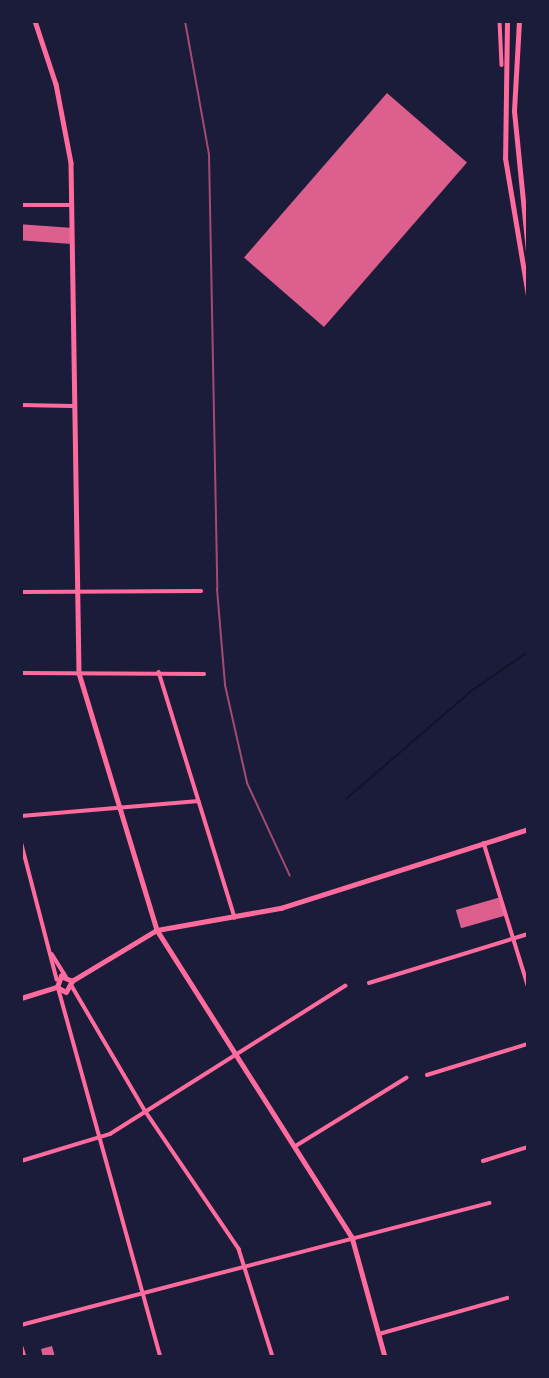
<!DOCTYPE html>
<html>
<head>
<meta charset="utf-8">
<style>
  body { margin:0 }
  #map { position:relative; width:549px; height:1378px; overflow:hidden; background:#1b1b3a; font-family:"Varela Round",sans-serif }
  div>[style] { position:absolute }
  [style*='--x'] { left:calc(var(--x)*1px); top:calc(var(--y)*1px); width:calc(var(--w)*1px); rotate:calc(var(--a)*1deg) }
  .stream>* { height:2px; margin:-1px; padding:0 1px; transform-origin:1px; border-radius:1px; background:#12122b }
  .building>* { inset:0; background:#dd5f8e; transform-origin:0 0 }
  .minor>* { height:3.5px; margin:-1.75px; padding:0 1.75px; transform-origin:1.75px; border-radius:1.75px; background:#ff6b9d }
  .tertiary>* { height:4.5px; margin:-2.25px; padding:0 2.25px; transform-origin:2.25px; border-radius:2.25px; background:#ff6b9d }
  .secondary>* { height:4.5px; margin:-2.25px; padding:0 2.25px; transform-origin:2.25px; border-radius:2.25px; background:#ff6b9d }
  .primary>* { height:5px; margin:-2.5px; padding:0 2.5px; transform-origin:2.5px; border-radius:2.5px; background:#ff6b9d }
  .rail>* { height:2px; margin:-1px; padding:0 1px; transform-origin:1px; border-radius:1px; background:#a44b75 }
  span { translate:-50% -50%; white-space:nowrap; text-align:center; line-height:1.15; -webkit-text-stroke:7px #1b1b3a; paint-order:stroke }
  .frame { position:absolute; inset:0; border:23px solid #1b1b3a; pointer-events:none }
</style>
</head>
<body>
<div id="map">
  <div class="stream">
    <i style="--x:346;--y:799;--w:165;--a:-40.8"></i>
    <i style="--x:471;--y:691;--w:69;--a:-34.4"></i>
  </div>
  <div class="building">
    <i style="left:387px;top:93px;width:106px;height:218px;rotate:41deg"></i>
    <i style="left:73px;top:228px;width:16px;height:52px;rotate:94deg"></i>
    <i style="left:501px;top:897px;width:19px;height:47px;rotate:74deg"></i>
    <i style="clip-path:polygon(52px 1346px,55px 1357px,43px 1357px,41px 1349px)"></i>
  </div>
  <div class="minor">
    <i style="--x:500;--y:21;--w:44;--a:87.4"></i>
    <i style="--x:21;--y:205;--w:50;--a:0"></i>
    <i style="--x:21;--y:405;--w:51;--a:1.1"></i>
    <i style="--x:21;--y:592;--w:180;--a:-0.3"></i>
    <i style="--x:159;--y:672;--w:257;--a:72.8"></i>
    <i style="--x:21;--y:673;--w:183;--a:0.3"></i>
    <i style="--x:21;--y:816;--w:178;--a:-4.8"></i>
    <i style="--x:21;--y:841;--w:143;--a:75.4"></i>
    <i style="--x:484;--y:843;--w:149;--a:72.8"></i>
    <i style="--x:52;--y:954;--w:26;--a:58"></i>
    <i style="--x:369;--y:983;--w:166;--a:-17.1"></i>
    <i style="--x:72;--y:986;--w:146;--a:59.6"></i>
    <i style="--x:146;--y:1112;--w:166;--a:55.8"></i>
    <i style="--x:239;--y:1249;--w:113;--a:72.5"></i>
    <i style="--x:59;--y:990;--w:381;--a:74.5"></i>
    <i style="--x:427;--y:1075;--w:106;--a:-17.1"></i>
    <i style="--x:294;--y:1147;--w:132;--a:-31.6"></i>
    <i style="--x:21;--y:1161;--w:93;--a:-16.9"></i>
    <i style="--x:110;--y:1134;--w:278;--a:-32.2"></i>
    <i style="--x:483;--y:1161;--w:47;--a:-17.3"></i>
    <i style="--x:21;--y:1325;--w:484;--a:-14.6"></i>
    <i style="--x:379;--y:1334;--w:133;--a:-15.7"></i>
  </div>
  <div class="tertiary">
    <i style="--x:35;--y:21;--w:66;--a:71.6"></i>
    <i style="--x:56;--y:84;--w:80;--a:79.2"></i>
    <i style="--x:71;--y:163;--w:510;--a:89.1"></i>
    <i style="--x:79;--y:673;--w:269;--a:73.1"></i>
    <i style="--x:157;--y:930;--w:364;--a:57.6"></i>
    <i style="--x:352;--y:1237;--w:124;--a:74.6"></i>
    <i style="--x:72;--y:981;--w:99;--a:-31"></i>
    <i style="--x:157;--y:930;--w:126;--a:-10.1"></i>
    <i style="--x:281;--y:908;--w:259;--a:-17.7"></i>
    <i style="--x:57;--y:987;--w:12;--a:-70"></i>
    <i style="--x:61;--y:976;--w:12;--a:24"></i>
    <i style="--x:57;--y:987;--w:10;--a:29"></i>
    <i style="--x:66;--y:992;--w:13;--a:-61"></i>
    <i style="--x:21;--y:998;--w:38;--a:-17"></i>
  </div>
  <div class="secondary">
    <i style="--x:21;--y:1347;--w:10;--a:73"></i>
  </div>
  <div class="primary">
    <i style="--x:507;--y:21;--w:137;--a:90.8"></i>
    <i style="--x:505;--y:158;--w:140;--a:80.5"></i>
    <i style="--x:519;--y:21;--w:90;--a:93.2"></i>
    <i style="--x:514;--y:111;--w:141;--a:84.3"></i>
  </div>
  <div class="rail">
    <i style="--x:185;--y:21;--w:135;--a:79.8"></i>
    <i style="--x:209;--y:154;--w:435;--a:88.9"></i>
    <i style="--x:217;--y:589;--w:96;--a:85.2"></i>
    <i style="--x:225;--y:685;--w:100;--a:77.3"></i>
    <i style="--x:247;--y:783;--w:102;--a:65.2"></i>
  </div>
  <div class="frame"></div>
</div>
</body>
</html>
